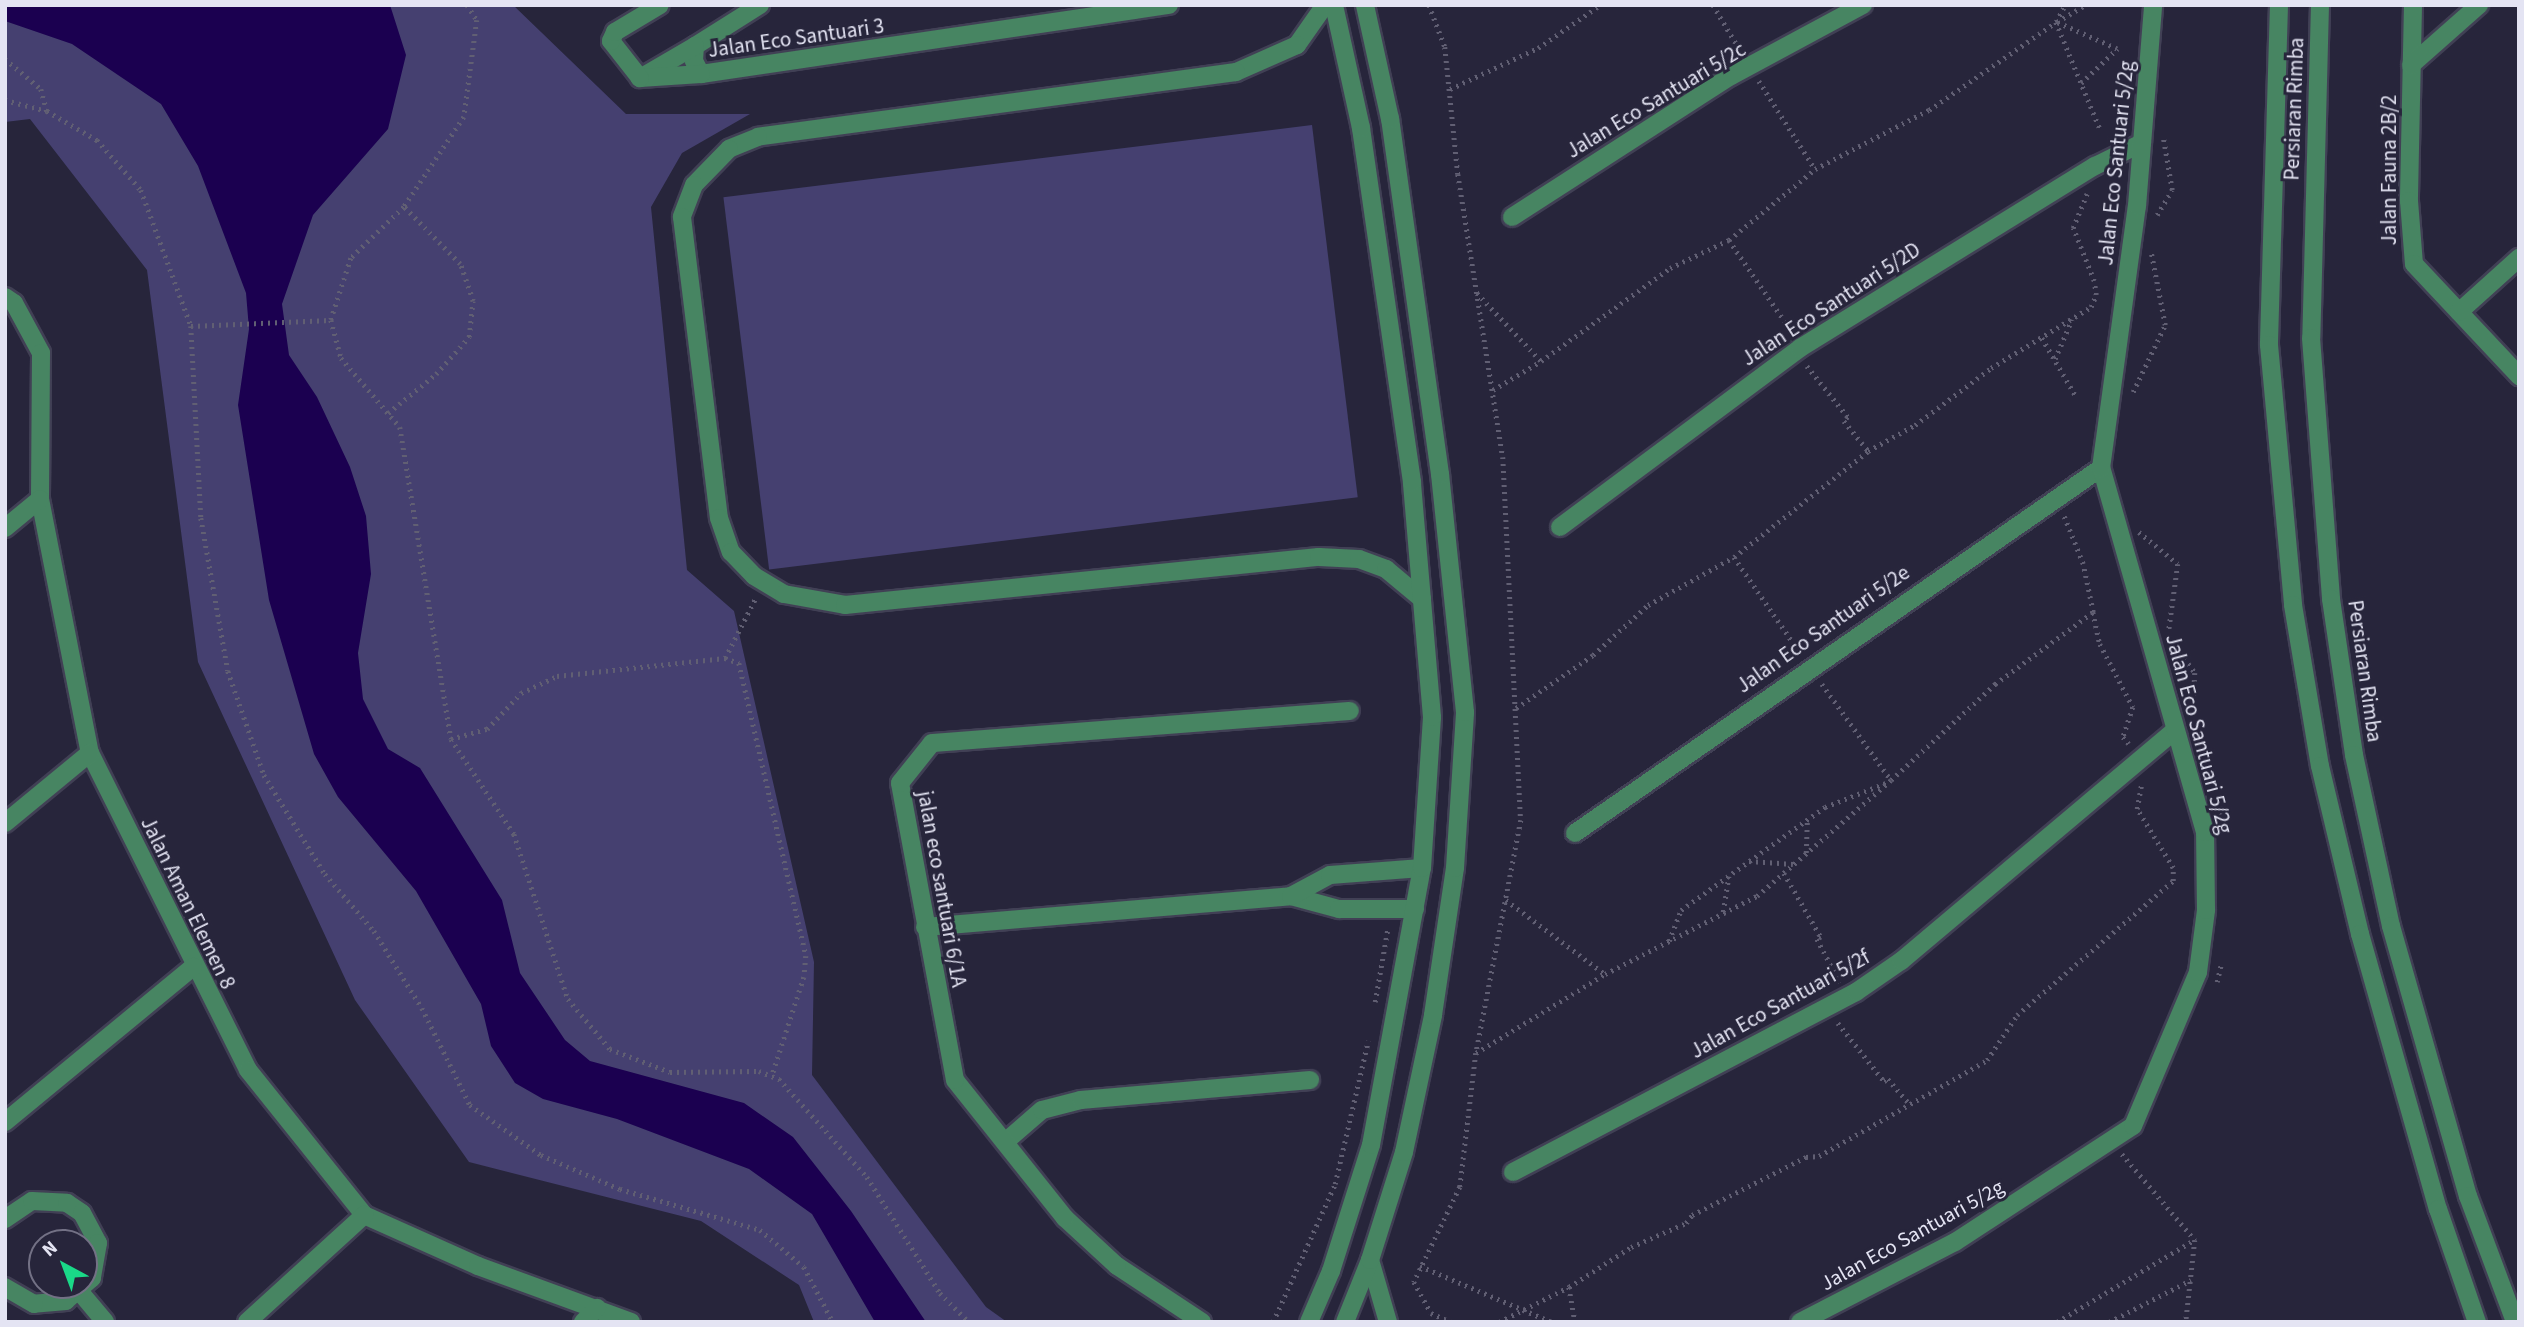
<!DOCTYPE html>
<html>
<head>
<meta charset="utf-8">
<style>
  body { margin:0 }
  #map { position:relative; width:2524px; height:1327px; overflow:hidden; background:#27253b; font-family:"Source Sans 3",sans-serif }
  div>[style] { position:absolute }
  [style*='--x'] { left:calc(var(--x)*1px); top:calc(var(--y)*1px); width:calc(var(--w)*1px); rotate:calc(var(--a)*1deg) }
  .green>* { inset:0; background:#454070; transform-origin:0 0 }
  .water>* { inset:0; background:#1b0050 }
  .path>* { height:4.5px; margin-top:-2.25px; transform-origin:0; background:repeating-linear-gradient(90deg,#615f73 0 2px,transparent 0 7px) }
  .roads { filter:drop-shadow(2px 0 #414055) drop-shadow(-2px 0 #414055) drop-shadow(0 2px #414055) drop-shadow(0 -2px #414055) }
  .minor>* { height:18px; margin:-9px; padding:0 9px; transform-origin:9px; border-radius:9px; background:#478562 }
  span { translate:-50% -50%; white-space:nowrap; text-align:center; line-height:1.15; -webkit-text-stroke:6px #27253b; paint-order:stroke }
  .street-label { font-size:21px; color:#e4e4f3 }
  .frame { position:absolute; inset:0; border:7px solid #e4e4f3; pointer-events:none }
  .north { position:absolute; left:28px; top:1229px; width:70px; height:70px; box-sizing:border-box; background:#27253b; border:2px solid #737185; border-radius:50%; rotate:319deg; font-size:19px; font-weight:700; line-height:28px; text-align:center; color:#e4e4f3 }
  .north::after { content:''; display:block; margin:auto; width:24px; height:32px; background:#1ad988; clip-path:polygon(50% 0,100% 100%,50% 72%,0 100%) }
</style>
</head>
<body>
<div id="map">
  <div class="green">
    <i style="clip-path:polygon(5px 5px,513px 5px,626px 114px,750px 114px,682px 153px,651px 207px,687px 570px,734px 611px,814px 962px,812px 1075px,986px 1307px,1007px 1322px,814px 1322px,799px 1285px,701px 1221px,469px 1162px,355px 1000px,198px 662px,147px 270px,30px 119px,5px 122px)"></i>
    <i style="left:1312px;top:125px;width:375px;height:593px;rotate:83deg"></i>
  </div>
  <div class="water">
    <i style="clip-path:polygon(5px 5px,390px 5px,406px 55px,388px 129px,313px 215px,282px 304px,289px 355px,317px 397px,350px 467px,366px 516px,371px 574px,358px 653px,363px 699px,388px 749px,420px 768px,502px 900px,520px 973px,565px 1040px,590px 1061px,744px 1103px,793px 1137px,851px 1211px,926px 1322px,875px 1322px,812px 1214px,749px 1169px,617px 1119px,543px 1099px,515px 1083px,491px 1046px,481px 1004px,416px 891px,338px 797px,314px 754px,269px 600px,238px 405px,249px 329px,246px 293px,198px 166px,161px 104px,72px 44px,5px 21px)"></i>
  </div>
  <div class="path">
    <i style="--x:467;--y:5;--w:18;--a:56"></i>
    <i style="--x:477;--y:20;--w:98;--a:97.6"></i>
    <i style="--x:464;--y:117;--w:108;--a:123.7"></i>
    <i style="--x:404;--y:207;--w:74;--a:136.1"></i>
    <i style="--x:351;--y:258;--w:65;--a:107.9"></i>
    <i style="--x:331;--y:320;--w:39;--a:75"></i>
    <i style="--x:341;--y:358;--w:91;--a:49.5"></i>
    <i style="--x:400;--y:427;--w:316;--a:80.7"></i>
    <i style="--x:451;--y:739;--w:114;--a:56.4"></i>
    <i style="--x:514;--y:834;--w:174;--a:71.9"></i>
    <i style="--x:568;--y:999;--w:65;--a:50"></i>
    <i style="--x:610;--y:1049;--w:64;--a:21"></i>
    <i style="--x:670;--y:1072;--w:89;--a:-0.6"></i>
    <i style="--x:759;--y:1071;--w:22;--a:22"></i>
    <i style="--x:779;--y:1079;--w:132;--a:48.1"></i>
    <i style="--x:867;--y:1177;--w:137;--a:57.8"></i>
    <i style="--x:940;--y:1293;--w:41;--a:45"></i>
    <i style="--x:1429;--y:5;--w:45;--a:69.1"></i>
    <i style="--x:1445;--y:47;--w:128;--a:84.2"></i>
    <i style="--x:1458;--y:174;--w:287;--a:81"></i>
    <i style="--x:1503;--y:457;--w:363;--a:87.2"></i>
    <i style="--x:1521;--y:820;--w:237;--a:100.9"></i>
    <i style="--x:1476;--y:1053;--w:135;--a:96.8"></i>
    <i style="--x:1460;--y:1187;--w:106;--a:115.8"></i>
    <i style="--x:1414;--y:1282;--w:35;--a:61"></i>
    <i style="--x:1431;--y:1313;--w:22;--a:24"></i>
    <i style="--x:1713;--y:5;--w:52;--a:59"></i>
    <i style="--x:2057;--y:22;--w:33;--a:-31"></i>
    <i style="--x:5;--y:59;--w:47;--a:39.8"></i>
    <i style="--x:41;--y:89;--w:23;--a:75"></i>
    <i style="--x:47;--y:111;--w:58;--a:30.1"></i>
    <i style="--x:97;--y:140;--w:67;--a:48.7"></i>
    <i style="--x:141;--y:190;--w:145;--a:69.8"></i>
    <i style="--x:191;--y:326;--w:192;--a:87"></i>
    <i style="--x:201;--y:518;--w:155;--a:80"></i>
    <i style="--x:228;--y:671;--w:110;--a:70.9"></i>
    <i style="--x:264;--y:775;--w:116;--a:58.4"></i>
    <i style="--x:325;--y:874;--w:75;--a:49.3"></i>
    <i style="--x:374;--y:931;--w:91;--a:58.1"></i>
    <i style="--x:422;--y:1008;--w:108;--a:63.7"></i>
    <i style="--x:470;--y:1105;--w:87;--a:35.2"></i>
    <i style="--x:541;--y:1155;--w:86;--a:23.3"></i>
    <i style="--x:620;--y:1189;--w:146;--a:16.3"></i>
    <i style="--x:760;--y:1230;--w:57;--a:40.1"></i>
    <i style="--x:804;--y:1267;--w:62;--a:62.2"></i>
    <i style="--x:1759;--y:81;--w:104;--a:57.5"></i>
    <i style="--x:2081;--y:83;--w:50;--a:-43.4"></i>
    <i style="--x:2117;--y:49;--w:67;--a:-156.1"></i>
    <i style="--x:2056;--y:22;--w:116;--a:67.6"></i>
    <i style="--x:1450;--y:89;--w:97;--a:-25"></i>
    <i style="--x:1538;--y:48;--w:75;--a:-34.7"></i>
    <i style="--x:5;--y:100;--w:43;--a:14.7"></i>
    <i style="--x:2157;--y:215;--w:29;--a:-59"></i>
    <i style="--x:2172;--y:190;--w:54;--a:-99.6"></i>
    <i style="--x:1729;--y:240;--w:112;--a:55.6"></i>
    <i style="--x:1477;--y:293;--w:93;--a:46.7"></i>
    <i style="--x:191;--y:326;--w:140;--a:-2.5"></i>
    <i style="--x:2042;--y:338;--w:69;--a:59.7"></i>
    <i style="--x:2055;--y:359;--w:43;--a:-67"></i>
    <i style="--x:1807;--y:366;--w:65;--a:51.2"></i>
    <i style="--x:1848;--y:417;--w:6;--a:135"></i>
    <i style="--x:1844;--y:421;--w:38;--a:51"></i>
    <i style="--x:1493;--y:390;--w:56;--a:-31.1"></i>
    <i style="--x:1541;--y:361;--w:159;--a:-35.8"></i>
    <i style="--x:1670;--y:268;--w:65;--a:-25.4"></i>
    <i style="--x:1729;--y:240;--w:112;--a:-39.5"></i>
    <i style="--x:1815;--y:169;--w:128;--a:-27.4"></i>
    <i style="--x:1929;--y:110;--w:155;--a:-34.7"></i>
    <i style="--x:2056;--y:22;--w:19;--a:-62"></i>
    <i style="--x:2133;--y:392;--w:74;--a:-64.5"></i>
    <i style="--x:2165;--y:325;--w:74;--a:-100.9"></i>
    <i style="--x:388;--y:413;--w:62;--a:-39.1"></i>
    <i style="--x:436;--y:374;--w:50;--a:-48.3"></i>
    <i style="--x:469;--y:337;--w:36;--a:-84"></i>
    <i style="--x:473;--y:301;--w:39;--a:-109"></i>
    <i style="--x:460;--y:264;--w:80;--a:-134.5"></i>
    <i style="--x:2139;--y:532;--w:50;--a:39.4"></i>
    <i style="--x:2178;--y:564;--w:67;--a:97.8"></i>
    <i style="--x:1734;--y:557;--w:118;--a:55.4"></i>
    <i style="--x:2093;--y:612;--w:33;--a:78"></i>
    <i style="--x:2100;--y:644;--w:71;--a:62.4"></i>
    <i style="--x:2133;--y:707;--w:32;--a:108"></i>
    <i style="--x:2123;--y:737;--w:9;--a:49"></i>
    <i style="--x:2172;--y:641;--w:39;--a:54"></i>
    <i style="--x:2195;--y:673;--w:39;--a:93"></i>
    <i style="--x:725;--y:658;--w:66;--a:-63"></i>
    <i style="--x:1822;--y:684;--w:118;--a:54.3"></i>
    <i style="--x:1891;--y:780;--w:142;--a:-42.7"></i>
    <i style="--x:1995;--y:684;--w:122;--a:-36.3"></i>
    <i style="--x:2093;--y:612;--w:49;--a:-101.8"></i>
    <i style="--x:2083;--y:564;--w:54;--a:-111.8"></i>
    <i style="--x:1516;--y:708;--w:93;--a:-34.5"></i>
    <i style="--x:1593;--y:655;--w:74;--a:-42.3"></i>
    <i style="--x:1648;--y:605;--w:98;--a:-29.2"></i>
    <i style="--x:1734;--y:557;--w:171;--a:-38.3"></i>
    <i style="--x:1868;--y:451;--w:54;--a:-29"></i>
    <i style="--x:1915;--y:425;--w:95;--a:-36.9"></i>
    <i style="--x:1991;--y:368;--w:117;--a:-31.4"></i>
    <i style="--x:2091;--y:307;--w:13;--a:-67"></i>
    <i style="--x:2096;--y:295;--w:14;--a:-98"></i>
    <i style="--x:2094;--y:281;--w:57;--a:-111.6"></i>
    <i style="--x:2073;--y:228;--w:37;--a:-68"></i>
    <i style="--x:451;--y:739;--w:37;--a:-16"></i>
    <i style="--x:487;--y:729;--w:50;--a:-46.6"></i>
    <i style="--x:521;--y:693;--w:40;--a:-25"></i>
    <i style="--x:557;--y:676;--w:169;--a:-6.1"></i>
    <i style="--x:725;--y:658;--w:15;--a:20"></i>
    <i style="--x:739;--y:663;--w:301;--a:77.1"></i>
    <i style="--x:806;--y:956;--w:21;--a:95"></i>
    <i style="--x:804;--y:977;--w:104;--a:107.9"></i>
    <i style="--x:2220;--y:806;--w:22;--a:77"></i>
    <i style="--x:1806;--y:853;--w:34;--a:-88"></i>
    <i style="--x:1749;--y:861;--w:44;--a:3.9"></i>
    <i style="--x:1784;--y:873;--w:74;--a:60"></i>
    <i style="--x:1821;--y:937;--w:4;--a:153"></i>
    <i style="--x:1817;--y:939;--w:49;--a:61.9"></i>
    <i style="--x:1506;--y:900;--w:124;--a:36.8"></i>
    <i style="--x:1723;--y:912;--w:36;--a:-81"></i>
    <i style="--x:1669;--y:941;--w:33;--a:-69"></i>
    <i style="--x:1681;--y:910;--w:177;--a:-35.6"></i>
    <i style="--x:1825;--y:807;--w:68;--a:-21.6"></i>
    <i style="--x:2217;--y:982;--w:18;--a:-77"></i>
    <i style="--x:1375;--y:1002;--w:76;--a:-80.2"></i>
    <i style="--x:1838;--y:1023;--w:74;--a:51.6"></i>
    <i style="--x:1884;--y:1081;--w:4;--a:-27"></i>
    <i style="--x:1888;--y:1079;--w:35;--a:49"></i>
    <i style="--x:1476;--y:1053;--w:151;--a:-31.5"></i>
    <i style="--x:1605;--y:974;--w:171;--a:-27.2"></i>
    <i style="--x:1757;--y:896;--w:177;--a:-40.9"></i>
    <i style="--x:2122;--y:1154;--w:113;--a:49.7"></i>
    <i style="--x:2195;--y:1240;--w:82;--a:96.3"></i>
    <i style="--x:1420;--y:1266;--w:143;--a:23"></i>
    <i style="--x:1569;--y:1287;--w:36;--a:80"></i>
    <i style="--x:1273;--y:1322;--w:151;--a:-65.8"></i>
    <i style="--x:1335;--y:1184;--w:147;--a:-77"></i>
    <i style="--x:1499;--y:1322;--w:78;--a:-26.6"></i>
    <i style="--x:1569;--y:1287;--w:74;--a:-32.8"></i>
    <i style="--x:1631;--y:1247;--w:60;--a:-23.6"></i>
    <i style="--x:1686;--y:1223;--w:10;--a:-53"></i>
    <i style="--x:1692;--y:1215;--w:128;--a:-27"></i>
    <i style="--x:1806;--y:1157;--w:13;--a:-4"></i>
    <i style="--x:1819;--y:1156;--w:193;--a:-29.7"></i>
    <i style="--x:1987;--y:1060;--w:54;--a:-56.3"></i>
    <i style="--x:2017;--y:1015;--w:206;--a:-40.7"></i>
    <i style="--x:2173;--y:881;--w:13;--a:-90"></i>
    <i style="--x:2173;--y:868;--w:69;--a:-121.4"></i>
    <i style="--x:2137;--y:809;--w:27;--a:-80"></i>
    <i style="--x:2057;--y:1322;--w:160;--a:-30.9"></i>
    <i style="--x:2109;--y:1322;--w:92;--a:-27.1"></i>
  </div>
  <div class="roads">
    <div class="minor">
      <i style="--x:760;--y:5;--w:77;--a:147.8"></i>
      <i style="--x:695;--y:46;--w:15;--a:94"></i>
      <i style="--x:694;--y:61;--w:15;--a:62"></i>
      <i style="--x:701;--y:74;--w:473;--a:-8.4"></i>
      <i style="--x:1325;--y:5;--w:49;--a:125"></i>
      <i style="--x:1297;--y:45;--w:67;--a:156.1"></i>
      <i style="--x:1236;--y:72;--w:482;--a:172.3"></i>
      <i style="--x:758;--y:137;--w:31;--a:158"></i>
      <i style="--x:729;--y:149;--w:50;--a:134.2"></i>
      <i style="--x:694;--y:185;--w:34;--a:111"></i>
      <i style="--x:682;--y:217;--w:303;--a:83"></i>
      <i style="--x:719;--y:518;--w:36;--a:71"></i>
      <i style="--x:731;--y:552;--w:33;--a:46"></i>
      <i style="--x:754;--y:576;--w:35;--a:31"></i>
      <i style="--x:784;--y:594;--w:62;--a:10.2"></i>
      <i style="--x:845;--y:605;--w:476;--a:-5.8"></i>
      <i style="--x:1319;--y:557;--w:40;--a:2.9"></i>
      <i style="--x:1359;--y:559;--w:29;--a:20"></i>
      <i style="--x:1386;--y:569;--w:47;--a:39.8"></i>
      <i style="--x:2279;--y:5;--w:340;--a:91.7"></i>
      <i style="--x:2269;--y:345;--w:261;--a:84.7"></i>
      <i style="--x:2293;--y:605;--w:163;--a:80.5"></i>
      <i style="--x:2320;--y:766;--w:173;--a:76.6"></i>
      <i style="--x:2360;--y:934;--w:286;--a:74.2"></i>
      <i style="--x:2438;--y:1209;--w:120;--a:71"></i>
      <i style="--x:2320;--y:5;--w:333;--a:91.5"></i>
      <i style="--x:2311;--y:338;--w:262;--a:85.6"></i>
      <i style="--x:2331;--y:599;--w:158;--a:81.6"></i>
      <i style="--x:2354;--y:755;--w:175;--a:77.8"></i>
      <i style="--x:2391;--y:926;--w:281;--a:74.1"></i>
      <i style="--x:2468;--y:1196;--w:134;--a:69.5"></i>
      <i style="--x:2413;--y:5;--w:196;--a:91.2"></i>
      <i style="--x:2409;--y:201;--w:63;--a:85.5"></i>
      <i style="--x:2414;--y:264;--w:154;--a:46.8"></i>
      <i style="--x:695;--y:46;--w:64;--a:149.8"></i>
      <i style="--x:640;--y:78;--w:61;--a:-3.8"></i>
      <i style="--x:2411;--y:65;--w:91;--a:-41.4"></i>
      <i style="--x:640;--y:78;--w:47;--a:-128.1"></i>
      <i style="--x:611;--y:41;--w:10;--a:-66"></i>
      <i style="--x:615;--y:32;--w:52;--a:-31"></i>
      <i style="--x:1512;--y:217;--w:260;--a:-32.8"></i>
      <i style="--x:1731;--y:76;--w:150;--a:-28.3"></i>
      <i style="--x:5;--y:297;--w:11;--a:34"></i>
      <i style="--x:14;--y:303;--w:57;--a:61.6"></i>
      <i style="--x:41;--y:353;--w:146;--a:90.4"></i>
      <i style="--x:40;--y:499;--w:259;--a:78.9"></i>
      <i style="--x:90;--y:753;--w:354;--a:63.5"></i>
      <i style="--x:248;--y:1070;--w:186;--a:51.3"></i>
      <i style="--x:364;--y:1215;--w:125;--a:24.1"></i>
      <i style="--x:478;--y:1266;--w:163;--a:20.1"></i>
      <i style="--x:2459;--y:312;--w:81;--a:-42"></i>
      <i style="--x:1560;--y:527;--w:299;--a:-36.7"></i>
      <i style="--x:1800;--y:348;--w:347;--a:-31.7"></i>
      <i style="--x:2095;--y:166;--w:52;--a:-26.1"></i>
      <i style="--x:5;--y:528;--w:45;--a:-39.6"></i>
      <i style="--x:5;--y:823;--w:110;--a:-39.5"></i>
      <i style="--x:1575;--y:833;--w:640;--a:-34.76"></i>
      <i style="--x:1291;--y:896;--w:50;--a:15.2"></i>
      <i style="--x:1339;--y:909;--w:76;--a:0"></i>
      <i style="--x:925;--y:927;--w:367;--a:-4.8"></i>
      <i style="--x:1291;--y:896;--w:44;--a:-28.3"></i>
      <i style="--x:1330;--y:875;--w:92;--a:-4.4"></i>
      <i style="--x:5;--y:1122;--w:244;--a:-39.5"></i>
      <i style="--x:1005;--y:1142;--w:49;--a:-40.9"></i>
      <i style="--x:1042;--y:1110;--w:40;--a:-14.4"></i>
      <i style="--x:1081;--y:1100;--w:230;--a:-5"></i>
      <i style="--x:1513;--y:1172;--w:387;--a:-27.7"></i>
      <i style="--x:1856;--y:992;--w:55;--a:-34.6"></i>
      <i style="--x:1901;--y:961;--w:357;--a:-40.1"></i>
      <i style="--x:5;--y:1219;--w:32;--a:-34"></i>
      <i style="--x:32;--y:1201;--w:35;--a:3"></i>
      <i style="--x:67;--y:1203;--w:18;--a:34"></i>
      <i style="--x:82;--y:1213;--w:34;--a:62"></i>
      <i style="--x:98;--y:1243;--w:36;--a:100"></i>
      <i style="--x:92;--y:1278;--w:35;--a:139"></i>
      <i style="--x:66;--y:1301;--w:32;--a:175"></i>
      <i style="--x:34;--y:1304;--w:34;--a:-150"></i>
      <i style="--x:1370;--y:1260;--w:65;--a:73.8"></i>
      <i style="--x:80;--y:1292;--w:39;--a:50"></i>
      <i style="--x:247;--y:1322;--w:159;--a:-42.4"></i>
      <i style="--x:583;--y:1322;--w:20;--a:-45"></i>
      <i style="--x:1202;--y:1322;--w:102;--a:-146.6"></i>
      <i style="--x:1117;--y:1266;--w:71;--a:-137.3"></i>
      <i style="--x:1065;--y:1218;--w:176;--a:-128.6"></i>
      <i style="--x:955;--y:1080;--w:302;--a:-100.5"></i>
      <i style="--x:900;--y:783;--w:51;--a:-51.3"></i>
      <i style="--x:932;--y:743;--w:419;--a:-4.4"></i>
      <i style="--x:1309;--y:1322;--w:56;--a:-66.7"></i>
      <i style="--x:1331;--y:1271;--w:132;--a:-72.4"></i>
      <i style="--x:1371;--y:1145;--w:282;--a:-79.6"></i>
      <i style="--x:1422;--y:868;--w:151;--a:-86.2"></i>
      <i style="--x:1432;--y:717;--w:236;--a:-94.9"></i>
      <i style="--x:1412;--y:482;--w:358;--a:-98.2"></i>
      <i style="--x:1361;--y:128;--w:126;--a:-102.4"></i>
      <i style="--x:1345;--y:1322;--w:67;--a:-68"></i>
      <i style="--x:1370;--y:1260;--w:113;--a:-72.5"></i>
      <i style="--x:1404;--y:1152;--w:140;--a:-78"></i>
      <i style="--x:1433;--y:1015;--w:149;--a:-81.5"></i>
      <i style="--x:1455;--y:868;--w:156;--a:-86.3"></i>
      <i style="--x:1465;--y:712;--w:239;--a:-96"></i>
      <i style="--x:1440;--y:474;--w:359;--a:-98"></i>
      <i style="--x:1390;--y:119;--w:117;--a:-102.4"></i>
      <i style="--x:1800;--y:1322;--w:174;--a:-27.3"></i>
      <i style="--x:1955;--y:1242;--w:212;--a:-33.1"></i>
      <i style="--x:2133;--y:1126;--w:167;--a:-67.1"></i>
      <i style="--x:2198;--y:972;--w:63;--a:-82.6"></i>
      <i style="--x:2206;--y:910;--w:78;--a:-90.7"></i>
      <i style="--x:2205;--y:832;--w:379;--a:-105.9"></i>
      <i style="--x:2101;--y:468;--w:264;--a:-82.2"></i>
      <i style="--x:2137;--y:206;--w:202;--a:-85.4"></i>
    </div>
  </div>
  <div class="street-label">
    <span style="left:796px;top:38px;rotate:-8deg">Jalan Eco Santuari 3</span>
    <span style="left:1656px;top:100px;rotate:-31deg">Jalan Eco Santuari 5/2c</span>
    <span style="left:2294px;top:109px;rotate:-88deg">Persiaran Rimba</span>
    <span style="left:2116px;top:163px;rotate:-84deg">Jalan Eco Santuari 5/2g</span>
    <span style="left:2389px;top:170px;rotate:-90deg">Jalan Fauna 2B/2</span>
    <span style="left:1831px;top:304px;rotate:-33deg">Jalan Eco Santuari 5/2D</span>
    <span style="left:1823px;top:629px;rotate:-35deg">Jalan Eco Santuari 5/2e</span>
    <span style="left:2365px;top:671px;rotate:82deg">Persiaran Rimba</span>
    <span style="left:2199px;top:734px;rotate:75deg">Jalan Eco Santuari 5/2g</span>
    <span style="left:942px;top:889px;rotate:80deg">jalan eco santuari 6/1A</span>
    <span style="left:188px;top:903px;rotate:64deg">Jalan Aman Elemen 8</span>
    <span style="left:1780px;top:1004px;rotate:-29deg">Jalan Eco Santuari 5/2f</span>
    <span style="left:1912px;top:1235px;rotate:-29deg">Jalan Eco Santuari 5/2g</span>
  </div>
  <div class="frame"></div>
  <div class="north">N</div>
</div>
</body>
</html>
